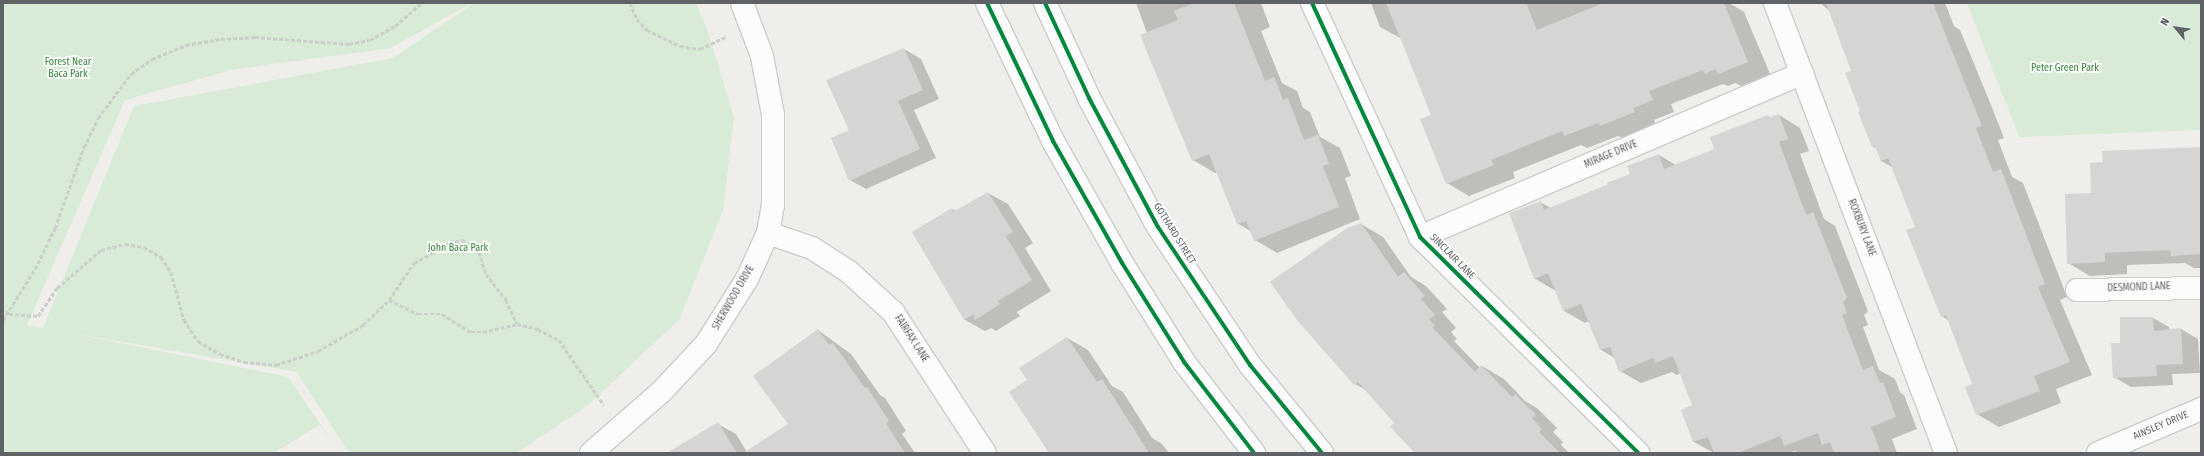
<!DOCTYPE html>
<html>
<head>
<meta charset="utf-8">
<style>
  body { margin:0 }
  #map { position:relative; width:2204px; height:456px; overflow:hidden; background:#efeeea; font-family:"Fira Sans Condensed",sans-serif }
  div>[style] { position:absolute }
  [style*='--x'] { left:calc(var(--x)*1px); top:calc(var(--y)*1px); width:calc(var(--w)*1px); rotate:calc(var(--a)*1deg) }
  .green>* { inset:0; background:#d8ebd6 }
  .shadow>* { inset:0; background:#0003 }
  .building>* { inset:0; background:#d6d5d3 }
  .path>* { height:2.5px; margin-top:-1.25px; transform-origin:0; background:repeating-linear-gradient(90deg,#cacfcc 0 4px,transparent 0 6px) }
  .roads { filter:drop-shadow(1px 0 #cbcccc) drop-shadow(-1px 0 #cbcccc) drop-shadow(0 1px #cbcccc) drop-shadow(0 -1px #cbcccc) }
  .minor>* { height:22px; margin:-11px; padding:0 11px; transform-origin:11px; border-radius:11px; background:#fdfcfc }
  .tertiary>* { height:22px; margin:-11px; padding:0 11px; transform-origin:11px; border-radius:11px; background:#fdfcfc }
  .cycleway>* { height:4px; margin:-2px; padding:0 2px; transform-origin:2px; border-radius:2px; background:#00873e }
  span { translate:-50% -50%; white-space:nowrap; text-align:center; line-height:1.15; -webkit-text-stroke:3.5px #fff; paint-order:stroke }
  .park-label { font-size:10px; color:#348238 }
  .street-label { font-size:10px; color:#5f6368 }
  .frame { position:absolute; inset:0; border:4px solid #5f6368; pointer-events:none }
  .north { position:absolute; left:2156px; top:8px; width:40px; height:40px; -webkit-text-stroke:3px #fff; paint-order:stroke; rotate:299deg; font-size:11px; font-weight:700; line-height:16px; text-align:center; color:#5f6368 }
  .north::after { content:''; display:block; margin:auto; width:14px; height:18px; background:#5f6368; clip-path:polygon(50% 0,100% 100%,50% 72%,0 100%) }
</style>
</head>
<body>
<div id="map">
  <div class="green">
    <i style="clip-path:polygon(3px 3px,472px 3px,391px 48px,231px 70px,125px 100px,27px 325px,43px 328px,134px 106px,393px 58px,474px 3px,696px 3px,708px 32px,734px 117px,723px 210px,679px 320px,588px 405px,516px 453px,349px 453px,297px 372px,66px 332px,288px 377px,340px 453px,320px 425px,273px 453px,3px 453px)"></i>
    <i style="clip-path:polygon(1967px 3px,2201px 3px,2201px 130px,2019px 137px)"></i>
  </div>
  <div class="shadow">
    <i style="clip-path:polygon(1136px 3px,1261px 3px,1270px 27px,1261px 31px,1282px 83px,1297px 91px,1303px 108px,1310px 112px,1320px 137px,1340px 148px,1351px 176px,1345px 178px,1360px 219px,1277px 253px,1255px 240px,1252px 232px,1237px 223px,1217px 172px,1215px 173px,1193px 160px)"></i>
    <i style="clip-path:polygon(1371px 3px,1729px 3px,1744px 12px,1770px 74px,1741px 86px,1735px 83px,1728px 86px,1723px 84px,1671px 104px,1674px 112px,1654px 120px,1656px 125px,1623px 138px,1618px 136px,1587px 148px,1581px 145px,1513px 172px,1515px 178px,1469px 196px,1447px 183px,1432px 115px,1402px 39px,1380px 27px)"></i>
    <i style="clip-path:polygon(1820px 3px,1945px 3px,1954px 26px,1960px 30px,1989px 100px,2004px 138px,1998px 140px,2012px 177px,2023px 183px,2067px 297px,2060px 300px,2092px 375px,2056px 389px,2061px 403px,1999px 427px,1977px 414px,1973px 384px,1948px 320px,1942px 316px,1916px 227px,1892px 167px,1881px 161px,1877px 149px,1872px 146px,1852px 71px,1831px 12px)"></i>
    <i style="clip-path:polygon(904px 49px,921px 59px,939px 99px,914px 110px,936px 158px,866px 189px,850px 180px,850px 131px)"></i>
    <i style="clip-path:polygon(1779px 115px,1800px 128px,1809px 151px,1800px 154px,1824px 219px,1835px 226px,1868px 311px,1864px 315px,1868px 325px,1863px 327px,1879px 370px,1895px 379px,1900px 392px,1904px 395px,1917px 429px,1892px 439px,1897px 453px,1799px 453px,1795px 451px,1789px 453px,1714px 453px,1694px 442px,1694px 406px,1681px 373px,1677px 375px,1672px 372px,1641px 383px,1620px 371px,1615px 358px,1601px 350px,1589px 321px,1585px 323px,1564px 311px,1556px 291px,1534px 278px,1540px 202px,1551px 208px,1609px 186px,1631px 175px,1659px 155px,1676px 165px,1716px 150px,1768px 116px,1771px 118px)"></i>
    <i style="clip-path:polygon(2201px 148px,2201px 268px,2194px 268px,2185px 263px,2127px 265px,2127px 274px,2090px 276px,2068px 263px,2092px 194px)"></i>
    <i style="clip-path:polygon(988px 193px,1008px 204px,1033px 243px,1025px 248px,1051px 291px,1017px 312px,1020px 316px,996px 331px,991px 328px,985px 331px,965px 320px,913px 233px,952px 209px,957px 211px)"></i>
    <i style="clip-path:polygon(1361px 224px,1383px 237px,1411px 277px,1426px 286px,1447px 309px,1442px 312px,1456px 328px,1451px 332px,1457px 339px,1454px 341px,1480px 368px,1482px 366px,1504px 379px,1525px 401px,1537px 408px,1557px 428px,1553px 432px,1563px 442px,1561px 445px,1569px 453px,1416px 453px,1396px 423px,1368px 391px,1355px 384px)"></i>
    <i style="clip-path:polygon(2153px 318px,2169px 327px,2170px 330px,2181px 329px,2198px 339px,2200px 373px,2172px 374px,2173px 385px,2131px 387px,2114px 377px,2121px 344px)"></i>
    <i style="clip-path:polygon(818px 330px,851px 354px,880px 395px,885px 398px,906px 431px,902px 434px,915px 453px,669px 453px,718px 424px,736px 434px,747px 452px,789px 425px)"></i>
    <i style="clip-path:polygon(1067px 338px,1088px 350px,1112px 386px,1123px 392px,1152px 438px,1161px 443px,1169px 453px,1051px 453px,1028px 380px)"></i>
  </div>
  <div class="building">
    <i style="clip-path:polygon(1194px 3px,1234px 3px,1265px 81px,1274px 77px,1283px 100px,1288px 98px,1304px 140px,1318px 135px,1329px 164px,1323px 166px,1339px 207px,1254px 241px,1246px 221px,1237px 224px,1209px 154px,1192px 161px,1140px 35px,1178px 20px,1174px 11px)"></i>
    <i style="clip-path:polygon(1386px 3px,1526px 3px,1537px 30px,1603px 3px,1724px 3px,1748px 62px,1718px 74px,1716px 69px,1705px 74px,1703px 70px,1649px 91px,1653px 100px,1633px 108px,1635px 112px,1600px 126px,1598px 123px,1564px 136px,1562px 131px,1491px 160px,1494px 165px,1446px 184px,1420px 119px,1431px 115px)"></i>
    <i style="clip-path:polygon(1826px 3px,1933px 3px,1982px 126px,1976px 128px,1993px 172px,2001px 169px,2045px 284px,2038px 287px,2070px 362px,2034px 376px,2040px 391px,1976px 415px,1965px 387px,1972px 384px,1946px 315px,1941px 317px,1906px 230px,1915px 227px,1898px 183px,1888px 158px,1881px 161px,1875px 146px,1872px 147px,1858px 112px,1860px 111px,1845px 73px,1851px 71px)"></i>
    <i style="clip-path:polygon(904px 48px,923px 90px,898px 101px,920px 149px,849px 181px,831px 138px,849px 130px,826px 80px)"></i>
    <i style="clip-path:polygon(1779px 114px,1788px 139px,1779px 142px,1805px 212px,1807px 215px,1813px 212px,1847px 298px,1843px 302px,1847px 313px,1842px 315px,1863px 370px,1873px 366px,1880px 383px,1883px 382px,1896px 417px,1871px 427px,1881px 453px,1834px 453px,1830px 442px,1822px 445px,1818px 433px,1784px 446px,1780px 436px,1738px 453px,1714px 453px,1708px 437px,1693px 442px,1681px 410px,1692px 405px,1673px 356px,1655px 363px,1653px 358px,1619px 372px,1610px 347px,1600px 350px,1581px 304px,1563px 311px,1548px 273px,1534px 279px,1509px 213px,1541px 201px,1544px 210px,1607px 185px,1607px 183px,1630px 174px,1627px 166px,1659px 154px,1664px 169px,1714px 149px,1710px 137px,1768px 115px,1769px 118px)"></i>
    <i style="clip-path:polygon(2201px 147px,2201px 254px,2171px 256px,2170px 250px,2105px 253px,2105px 262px,2067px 264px,2065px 194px,2091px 193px,2090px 163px,2103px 162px,2102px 151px)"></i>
    <i style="clip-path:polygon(988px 192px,1013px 232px,1006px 236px,1032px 280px,998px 301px,1000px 304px,975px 320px,974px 314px,964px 320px,912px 232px,952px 208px,953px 212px)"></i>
    <i style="clip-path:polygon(1361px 223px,1398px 277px,1404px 272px,1425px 296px,1421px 299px,1435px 315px,1429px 319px,1435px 326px,1433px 328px,1475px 372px,1481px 365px,1512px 397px,1515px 394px,1536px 415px,1532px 418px,1542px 429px,1539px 432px,1560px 453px,1415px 453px,1390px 427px,1394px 423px,1358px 382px,1354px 385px,1297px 320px,1270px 282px,1347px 228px)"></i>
    <i style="clip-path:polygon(2120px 317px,2153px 317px,2154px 331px,2181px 328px,2183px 364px,2156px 365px,2157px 376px,2113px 378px,2111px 343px,2120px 343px)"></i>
    <i style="clip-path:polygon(818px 329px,829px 345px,833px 343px,865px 388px,867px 387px,889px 421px,886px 423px,905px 453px,743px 453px,788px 424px,753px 376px)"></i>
    <i style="clip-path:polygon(1067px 337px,1097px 382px,1102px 379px,1149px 453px,1049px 453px,1009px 392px,1027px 380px,1019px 368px)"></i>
    <i style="clip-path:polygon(718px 422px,737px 453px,667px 453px)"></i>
  </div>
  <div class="path">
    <i style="--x:549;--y:3;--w:22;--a:0"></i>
    <i style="--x:630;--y:3;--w:17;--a:66"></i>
    <i style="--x:637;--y:19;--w:15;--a:48"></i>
    <i style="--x:647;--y:30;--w:37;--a:26"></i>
    <i style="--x:680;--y:46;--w:20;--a:9"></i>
    <i style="--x:700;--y:49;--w:29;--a:-25"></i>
    <i style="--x:389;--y:300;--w:32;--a:26"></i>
    <i style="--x:418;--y:314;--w:24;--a:0"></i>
    <i style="--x:442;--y:314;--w:34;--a:32"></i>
    <i style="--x:471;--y:332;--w:12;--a:0"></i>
    <i style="--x:483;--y:332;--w:35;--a:-13"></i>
    <i style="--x:517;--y:324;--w:22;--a:13"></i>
    <i style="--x:538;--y:329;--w:24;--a:28"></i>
    <i style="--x:559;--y:340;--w:79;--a:55.3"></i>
    <i style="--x:9;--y:314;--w:29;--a:4"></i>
    <i style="--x:38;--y:316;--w:34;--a:-56"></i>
    <i style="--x:57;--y:288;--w:58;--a:-40.8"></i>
    <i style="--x:101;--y:250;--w:25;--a:-14"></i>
    <i style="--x:125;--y:244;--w:19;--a:9"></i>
    <i style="--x:144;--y:247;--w:20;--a:30"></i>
    <i style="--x:161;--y:257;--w:18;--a:56"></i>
    <i style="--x:171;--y:272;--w:50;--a:74.8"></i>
    <i style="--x:184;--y:320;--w:25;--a:56"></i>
    <i style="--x:198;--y:341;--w:26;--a:31"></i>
    <i style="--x:220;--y:354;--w:25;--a:18"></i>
    <i style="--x:244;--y:362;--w:32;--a:5"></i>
    <i style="--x:276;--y:365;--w:44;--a:-18.4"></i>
    <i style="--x:318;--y:351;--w:52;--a:-30"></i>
    <i style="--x:363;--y:325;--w:36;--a:-44"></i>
    <i style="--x:389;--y:300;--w:45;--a:-56"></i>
    <i style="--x:414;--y:263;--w:40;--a:-29.7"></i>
    <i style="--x:449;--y:243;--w:13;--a:-13"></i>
    <i style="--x:462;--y:240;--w:10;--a:24"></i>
    <i style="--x:471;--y:244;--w:11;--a:45"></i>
    <i style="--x:479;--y:252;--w:23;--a:72"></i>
    <i style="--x:486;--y:274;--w:33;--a:52"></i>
    <i style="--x:506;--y:300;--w:26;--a:65"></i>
    <i style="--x:3;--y:320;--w:60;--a:-57.9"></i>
    <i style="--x:35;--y:269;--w:46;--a:-64"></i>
    <i style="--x:55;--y:228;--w:86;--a:-70.3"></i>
    <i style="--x:84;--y:147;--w:32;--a:-64"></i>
    <i style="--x:98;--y:118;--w:55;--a:-53.1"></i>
    <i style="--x:131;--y:74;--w:26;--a:-36"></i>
    <i style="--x:152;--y:59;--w:37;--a:-22"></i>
    <i style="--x:186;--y:45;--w:36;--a:-10"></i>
    <i style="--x:221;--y:39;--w:34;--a:-3"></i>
    <i style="--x:255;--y:37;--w:94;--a:4.3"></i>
    <i style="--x:349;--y:44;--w:21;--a:-11"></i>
    <i style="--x:370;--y:40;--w:29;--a:-29"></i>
    <i style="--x:395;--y:26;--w:35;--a:-41"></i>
  </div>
  <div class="roads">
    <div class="minor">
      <i style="--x:1312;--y:3;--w:258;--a:65.2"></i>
      <i style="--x:1420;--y:237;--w:307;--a:44.7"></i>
      <i style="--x:1775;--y:3;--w:481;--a:69.2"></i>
      <i style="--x:768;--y:233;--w:46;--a:18.8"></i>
      <i style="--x:812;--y:248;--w:43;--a:32.6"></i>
      <i style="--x:848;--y:271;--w:61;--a:42.3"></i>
      <i style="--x:893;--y:312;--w:168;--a:56.9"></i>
      <i style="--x:1420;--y:237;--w:416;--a:-23.2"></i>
      <i style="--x:2077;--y:290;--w:124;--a:-0.9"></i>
      <i style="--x:591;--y:453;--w:94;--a:-41.1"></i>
      <i style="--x:662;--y:391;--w:64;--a:-46.9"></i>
      <i style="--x:706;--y:344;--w:77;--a:-57.8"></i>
      <i style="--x:747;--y:279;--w:51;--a:-65.5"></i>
      <i style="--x:768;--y:233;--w:28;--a:-80"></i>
      <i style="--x:773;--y:205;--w:90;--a:-90"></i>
      <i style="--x:773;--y:115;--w:60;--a:-100.6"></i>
      <i style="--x:762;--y:56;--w:57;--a:-110.7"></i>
      <i style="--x:2098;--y:453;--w:112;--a:-23.1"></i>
    </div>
    <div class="tertiary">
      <i style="--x:987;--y:3;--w:153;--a:64.4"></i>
      <i style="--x:1053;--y:141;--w:140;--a:60.5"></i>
      <i style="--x:1122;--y:263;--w:117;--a:57.9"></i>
      <i style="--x:1184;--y:362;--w:115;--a:52.4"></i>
      <i style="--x:1045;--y:3;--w:105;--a:65.1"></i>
      <i style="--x:1089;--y:98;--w:146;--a:61.9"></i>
      <i style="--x:1158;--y:227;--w:166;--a:56.3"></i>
      <i style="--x:1250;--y:365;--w:114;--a:50.7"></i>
    </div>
  </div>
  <div class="cycleway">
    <i style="--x:987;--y:3;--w:153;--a:64.4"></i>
    <i style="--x:1053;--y:141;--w:140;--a:60.5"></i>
    <i style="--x:1122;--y:263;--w:117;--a:57.9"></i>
    <i style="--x:1184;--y:362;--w:115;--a:52.4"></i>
    <i style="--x:1045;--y:3;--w:105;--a:65.1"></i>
    <i style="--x:1089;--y:98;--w:146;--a:61.9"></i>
    <i style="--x:1158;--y:227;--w:166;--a:56.3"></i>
    <i style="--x:1250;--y:365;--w:114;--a:50.7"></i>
    <i style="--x:1312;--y:3;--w:258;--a:65.2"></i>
    <i style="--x:1420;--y:237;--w:307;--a:44.7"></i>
  </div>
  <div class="park-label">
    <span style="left:68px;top:68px">Forest Near<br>Baca Park</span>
    <span style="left:2065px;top:69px">Peter Green Park</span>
    <span style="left:458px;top:249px">John Baca Park</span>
  </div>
  <div class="street-label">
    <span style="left:1611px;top:155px;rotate:-23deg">MIRAGE DRIVE</span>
    <span style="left:1861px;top:228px;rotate:69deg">ROXBURY LANE</span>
    <span style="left:1174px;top:234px;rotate:58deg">GOTHARD STREET</span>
    <span style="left:1452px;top:257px;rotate:45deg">SINCLAIR LANE</span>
    <span style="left:2139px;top:288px;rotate:-2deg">DESMOND LANE</span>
    <span style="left:734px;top:298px;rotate:-60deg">SHERWOOD DRIVE</span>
    <span style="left:911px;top:339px;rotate:57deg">FAIRFAX LANE</span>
    <span style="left:2161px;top:426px;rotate:-23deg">AINSLEY DRIVE</span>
  </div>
  <div class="frame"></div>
  <div class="north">N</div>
</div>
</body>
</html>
